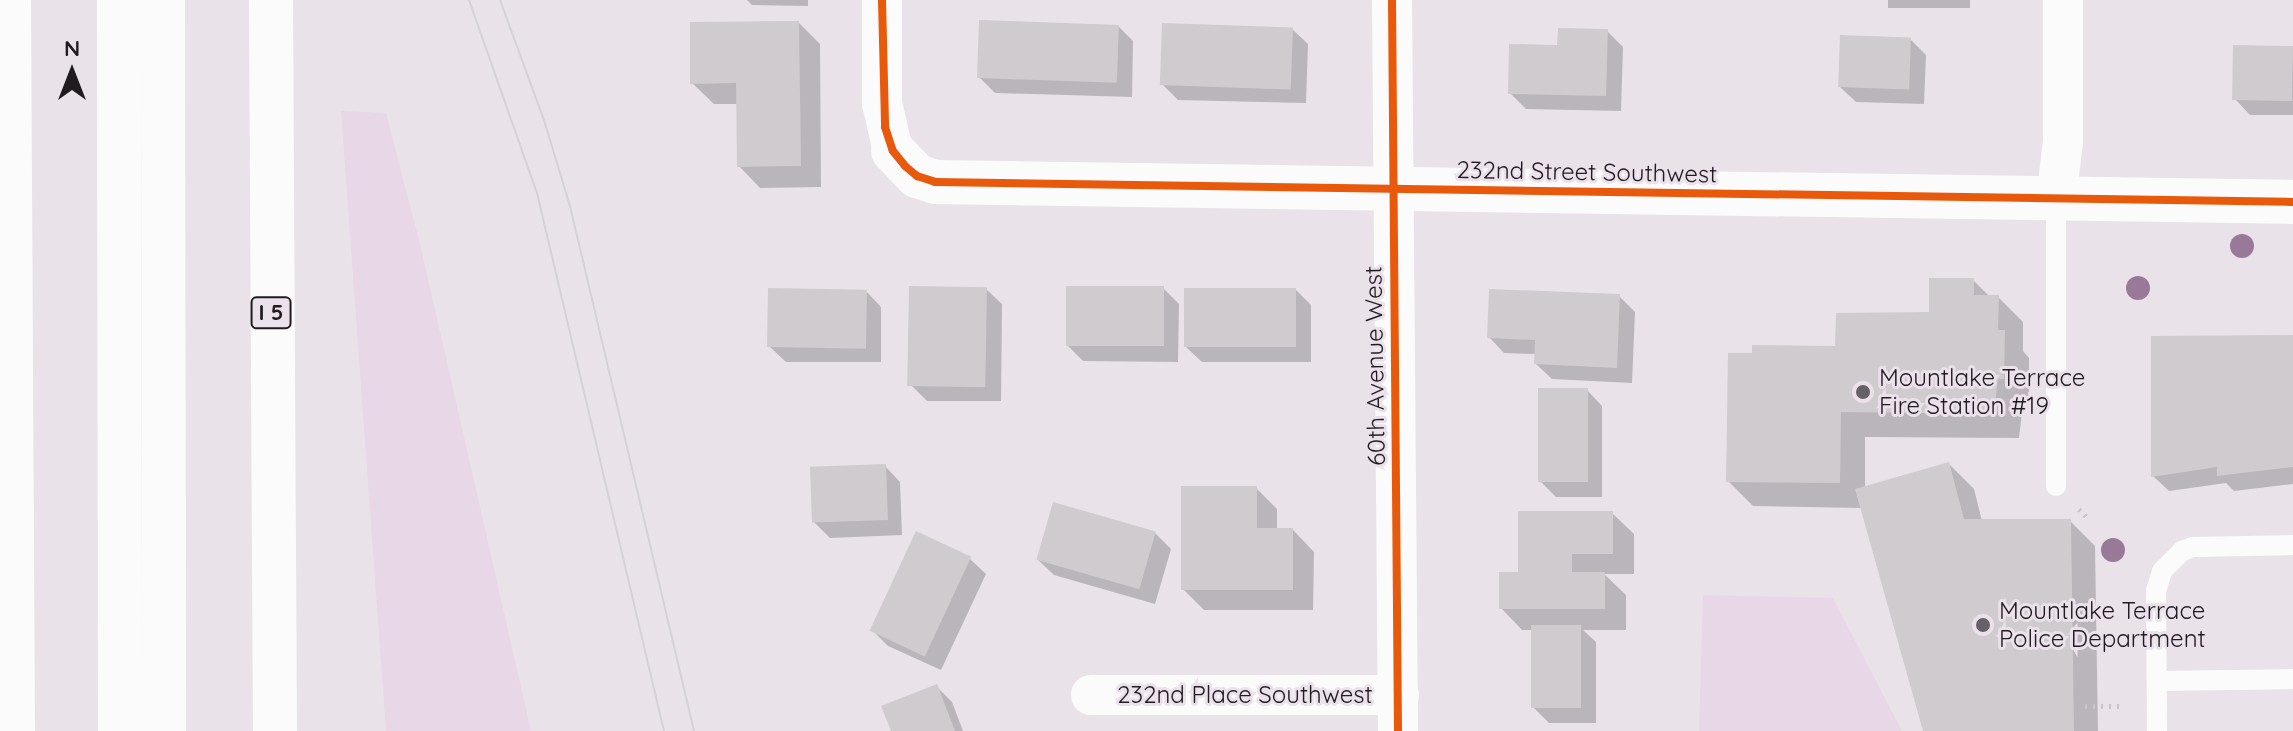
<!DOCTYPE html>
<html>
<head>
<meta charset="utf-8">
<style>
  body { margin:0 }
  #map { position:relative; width:2293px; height:731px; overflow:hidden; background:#e9e3e9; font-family:Quicksand,sans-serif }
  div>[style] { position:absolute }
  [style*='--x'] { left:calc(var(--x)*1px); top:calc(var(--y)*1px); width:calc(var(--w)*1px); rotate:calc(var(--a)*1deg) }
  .green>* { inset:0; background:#e7d7e7 }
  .shadow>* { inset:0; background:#0003; transform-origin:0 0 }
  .building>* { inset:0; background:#cfcbcf; transform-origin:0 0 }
  .path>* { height:5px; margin-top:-2.5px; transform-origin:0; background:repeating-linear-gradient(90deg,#c8c5c8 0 2px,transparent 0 8px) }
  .service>* { height:20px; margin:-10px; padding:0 10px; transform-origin:10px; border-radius:10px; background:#fcfbfc }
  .minor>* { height:40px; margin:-20px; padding:0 20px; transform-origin:20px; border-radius:20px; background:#fcfbfc }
  .tertiary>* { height:44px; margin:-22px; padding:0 22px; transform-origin:22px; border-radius:22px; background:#fcfbfc }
  .motorway>* { height:44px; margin:-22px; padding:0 22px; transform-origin:22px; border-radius:22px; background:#fcfbfc }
  .tram>* { height:2px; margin:-1px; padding:0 1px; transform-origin:1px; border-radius:1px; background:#d4d2d4 }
  .cycleway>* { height:8px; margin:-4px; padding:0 4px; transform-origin:4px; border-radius:4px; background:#e8590c }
  .trees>* { width:24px; height:24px; margin:-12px; border-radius:50%; background:#987a98 }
  .dots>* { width:22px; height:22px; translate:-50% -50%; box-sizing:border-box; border:4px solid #ebe1eb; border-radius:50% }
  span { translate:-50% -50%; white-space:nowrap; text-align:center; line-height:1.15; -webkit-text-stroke:6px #ebe1eb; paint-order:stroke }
  .shield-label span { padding:2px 6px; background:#ebe1eb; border:2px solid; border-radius:6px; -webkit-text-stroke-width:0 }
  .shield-label { font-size:22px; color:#1f1b1f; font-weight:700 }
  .street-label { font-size:24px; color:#1f1b1f }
  .poi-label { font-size:24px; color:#1f1b1f }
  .left { translate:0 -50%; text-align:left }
  .north { position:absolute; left:32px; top:32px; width:80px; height:80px; -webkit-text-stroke:6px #ebe1eb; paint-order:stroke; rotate:0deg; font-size:22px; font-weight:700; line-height:32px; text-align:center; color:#1f1b1f }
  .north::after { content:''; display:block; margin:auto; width:28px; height:36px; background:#1f1b1f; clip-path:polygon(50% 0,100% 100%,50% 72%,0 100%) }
</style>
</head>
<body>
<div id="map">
  <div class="green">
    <i style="clip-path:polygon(341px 111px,386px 113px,421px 248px,531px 731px,386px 731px)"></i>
    <i style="clip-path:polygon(1703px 595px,1833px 598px,1902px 731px,1699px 731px)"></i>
  </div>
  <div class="shadow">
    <i style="clip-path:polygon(747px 0,808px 0,808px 6px,752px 5px)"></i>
    <i style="left:1888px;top:0;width:82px;height:8px"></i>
    <i style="clip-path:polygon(799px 23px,820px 44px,821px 187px,760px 188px,739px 166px,738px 104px,714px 104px,692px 83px)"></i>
    <i style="clip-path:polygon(1118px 26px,1133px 41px,1132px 97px,995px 93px,980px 78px)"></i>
    <i style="clip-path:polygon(1292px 29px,1308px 44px,1306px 103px,1178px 100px,1162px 84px)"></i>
    <i style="clip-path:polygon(1607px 31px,1623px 47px,1621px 111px,1526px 109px,1510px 93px,1559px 47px)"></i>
    <i style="clip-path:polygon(1910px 39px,1926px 55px,1924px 104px,1856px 102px,1840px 87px)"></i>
    <i style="clip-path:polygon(2293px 48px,2293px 115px,2250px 115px,2235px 99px)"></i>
    <i style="clip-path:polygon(1973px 280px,1990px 297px,1998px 297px,2023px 322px,2023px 351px,2029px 358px,2029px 404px,2023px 404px,2019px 438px,1865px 437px,1865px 488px,1949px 464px,1974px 489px,1982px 521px,2070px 521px,2095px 546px,2098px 731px,1926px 731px,1862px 508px,1753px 506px,1728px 481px,1837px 348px,1931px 314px)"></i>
    <i style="clip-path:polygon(1163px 288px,1179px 304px,1178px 362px,1083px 361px,1067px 345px)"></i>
    <i style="clip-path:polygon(986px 289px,1002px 304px,1001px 401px,927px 401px,911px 385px)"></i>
    <i style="clip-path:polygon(1296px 290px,1311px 305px,1311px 362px,1202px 362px,1186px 347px)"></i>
    <i style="clip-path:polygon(866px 291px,881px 307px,881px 362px,786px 362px,770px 347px)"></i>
    <i style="clip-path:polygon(1619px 296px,1635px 312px,1632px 383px,1552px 379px,1536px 364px,1536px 354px,1504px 353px,1489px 337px)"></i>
    <i style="clip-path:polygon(2293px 337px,2293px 484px,2234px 491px,2226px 483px,2169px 491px,2153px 476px)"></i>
    <i style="clip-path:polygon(1587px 390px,1602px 406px,1602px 497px,1556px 497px,1540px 481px)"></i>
    <i style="clip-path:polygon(885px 466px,900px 482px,902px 535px,830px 538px,814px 522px)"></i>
    <i style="clip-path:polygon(1256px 488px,1277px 509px,1277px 530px,1293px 530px,1314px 552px,1313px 610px,1204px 610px,1183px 589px)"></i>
    <i style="clip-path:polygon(1612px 513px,1634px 534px,1634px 574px,1604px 574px,1626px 595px,1626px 630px,1583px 630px,1596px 642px,1596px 723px,1549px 723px,1533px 707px,1533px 630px,1522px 630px,1501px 608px,1520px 574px)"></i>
    <i style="clip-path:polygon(1155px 533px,1171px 549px,1155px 604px,1054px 575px,1038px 560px)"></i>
    <i style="clip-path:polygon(970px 559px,986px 574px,941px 670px,888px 646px,873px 631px)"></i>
    <i style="clip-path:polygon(937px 687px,952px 702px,963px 731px,893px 731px)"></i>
  </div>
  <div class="building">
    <i style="left:979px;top:20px;width:140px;height:58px;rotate:2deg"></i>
    <i style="clip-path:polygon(799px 21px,801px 166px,737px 167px,736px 83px,690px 84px,690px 22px)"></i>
    <i style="left:1162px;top:23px;width:131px;height:62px;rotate:2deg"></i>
    <i style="clip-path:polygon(1558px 28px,1608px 29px,1606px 96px,1508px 94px,1509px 44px,1557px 45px)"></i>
    <i style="left:1840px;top:35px;width:71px;height:52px;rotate:2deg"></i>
    <i style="left:2233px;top:45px;width:60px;height:55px;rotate:1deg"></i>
    <i style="clip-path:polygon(1929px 278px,1974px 278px,1974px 295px,1999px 295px,1998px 330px,2005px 330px,2004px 379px,1998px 379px,1994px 414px,1841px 412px,1840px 483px,1726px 482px,1728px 353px,1752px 353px,1752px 345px,1835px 346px,1836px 313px,1929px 312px)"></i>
    <i style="left:909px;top:286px;width:78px;height:100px;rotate:1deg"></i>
    <i style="left:1066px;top:286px;width:98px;height:60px"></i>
    <i style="left:768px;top:288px;width:99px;height:59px;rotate:1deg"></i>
    <i style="left:1184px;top:288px;width:112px;height:59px"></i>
    <i style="clip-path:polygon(1489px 289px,1620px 294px,1617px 368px,1534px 364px,1535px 340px,1487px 338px)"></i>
    <i style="clip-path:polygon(2293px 335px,2293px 467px,2217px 476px,2217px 467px,2151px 477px,2151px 336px)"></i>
    <i style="left:1538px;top:388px;width:50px;height:94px"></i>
    <i style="clip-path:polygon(1949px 462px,1964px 519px,2071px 519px,2074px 731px,1923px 731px,1855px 489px)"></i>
    <i style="left:886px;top:464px;width:56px;height:76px;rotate:88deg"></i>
    <i style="clip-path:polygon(1181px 486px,1257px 486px,1257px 528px,1293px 528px,1293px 590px,1181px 590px)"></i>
    <i style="left:1053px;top:502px;width:107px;height:60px;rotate:16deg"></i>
    <i style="clip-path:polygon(1518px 511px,1613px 511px,1613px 554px,1572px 554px,1572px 572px,1605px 572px,1605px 609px,1499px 609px,1499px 572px,1518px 572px)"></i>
    <i style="left:916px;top:531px;width:61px;height:110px;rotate:25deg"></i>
    <i style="left:1531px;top:625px;width:50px;height:83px"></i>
    <i style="clip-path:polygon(937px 684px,955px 731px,891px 731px,881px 706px)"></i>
  </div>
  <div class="path">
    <i style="--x:2079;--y:509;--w:11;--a:45"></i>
    <i style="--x:2085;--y:706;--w:39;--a:0"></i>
  </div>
  <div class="service">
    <i style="--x:2056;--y:199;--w:287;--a:90"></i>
    <i style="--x:2157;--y:681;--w:136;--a:-0.8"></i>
    <i style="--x:2157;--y:731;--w:140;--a:-90.4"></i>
    <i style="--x:2156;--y:591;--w:21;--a:-73"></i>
    <i style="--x:2162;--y:571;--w:28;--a:-45"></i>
    <i style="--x:2182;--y:551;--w:12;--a:-20"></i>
    <i style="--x:2193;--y:547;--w:100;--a:-1.1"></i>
  </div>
  <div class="minor">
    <i style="--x:882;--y:0;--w:103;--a:90"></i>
    <i style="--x:882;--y:103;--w:49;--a:77.1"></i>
    <i style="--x:1392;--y:0;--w:731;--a:89.53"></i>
    <i style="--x:2056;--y:199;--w:57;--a:-83"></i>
    <i style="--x:2063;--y:142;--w:142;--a:-90"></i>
    <i style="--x:1091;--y:695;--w:308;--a:0"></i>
  </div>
  <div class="tertiary">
    <i style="--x:893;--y:151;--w:35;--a:46"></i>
    <i style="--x:917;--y:176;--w:19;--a:18"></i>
    <i style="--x:935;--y:182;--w:1358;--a:0.84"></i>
  </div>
  <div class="motorway">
    <i style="--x:9;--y:0;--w:731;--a:89.69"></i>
    <i style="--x:119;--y:0;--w:731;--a:89.92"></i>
    <i style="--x:163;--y:0;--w:731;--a:89.92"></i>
    <i style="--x:271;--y:0;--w:731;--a:89.69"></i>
  </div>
  <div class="tram">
    <i style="--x:469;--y:0;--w:205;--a:70.6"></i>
    <i style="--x:537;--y:193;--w:553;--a:76.72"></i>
    <i style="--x:500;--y:0;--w:128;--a:69.9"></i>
    <i style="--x:544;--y:120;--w:90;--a:73.2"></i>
    <i style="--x:570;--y:206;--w:539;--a:76.71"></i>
  </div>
  <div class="cycleway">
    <i style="--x:882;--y:0;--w:127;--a:88.6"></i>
    <i style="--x:885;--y:127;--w:25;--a:72"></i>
    <i style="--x:893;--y:151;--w:19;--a:51"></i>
    <i style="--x:905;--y:166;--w:16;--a:40"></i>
    <i style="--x:917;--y:176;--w:19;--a:18"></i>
    <i style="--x:935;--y:182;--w:1358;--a:0.84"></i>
    <i style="--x:1392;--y:0;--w:731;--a:89.53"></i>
  </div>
  <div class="trees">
    <i style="left:2242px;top:246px"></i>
    <i style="left:2138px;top:288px"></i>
    <i style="left:2113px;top:550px"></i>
  </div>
  <div class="dots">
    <i style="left:1863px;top:392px;background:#666166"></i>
    <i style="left:1983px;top:625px;background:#666166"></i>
  </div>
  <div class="shield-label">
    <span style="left:271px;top:313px">I 5</span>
  </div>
  <div class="street-label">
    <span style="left:1587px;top:172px;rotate:1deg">232nd Street Southwest</span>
    <span style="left:1375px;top:366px;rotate:-91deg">60th Avenue West</span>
    <span style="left:1245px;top:695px">232nd Place Southwest</span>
  </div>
  <div class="poi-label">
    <span class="left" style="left:1879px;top:392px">Mountlake Terrace<br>Fire Station #19</span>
    <span class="left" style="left:1999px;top:625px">Mountlake Terrace<br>Police Department</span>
  </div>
  <div class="north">N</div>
</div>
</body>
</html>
